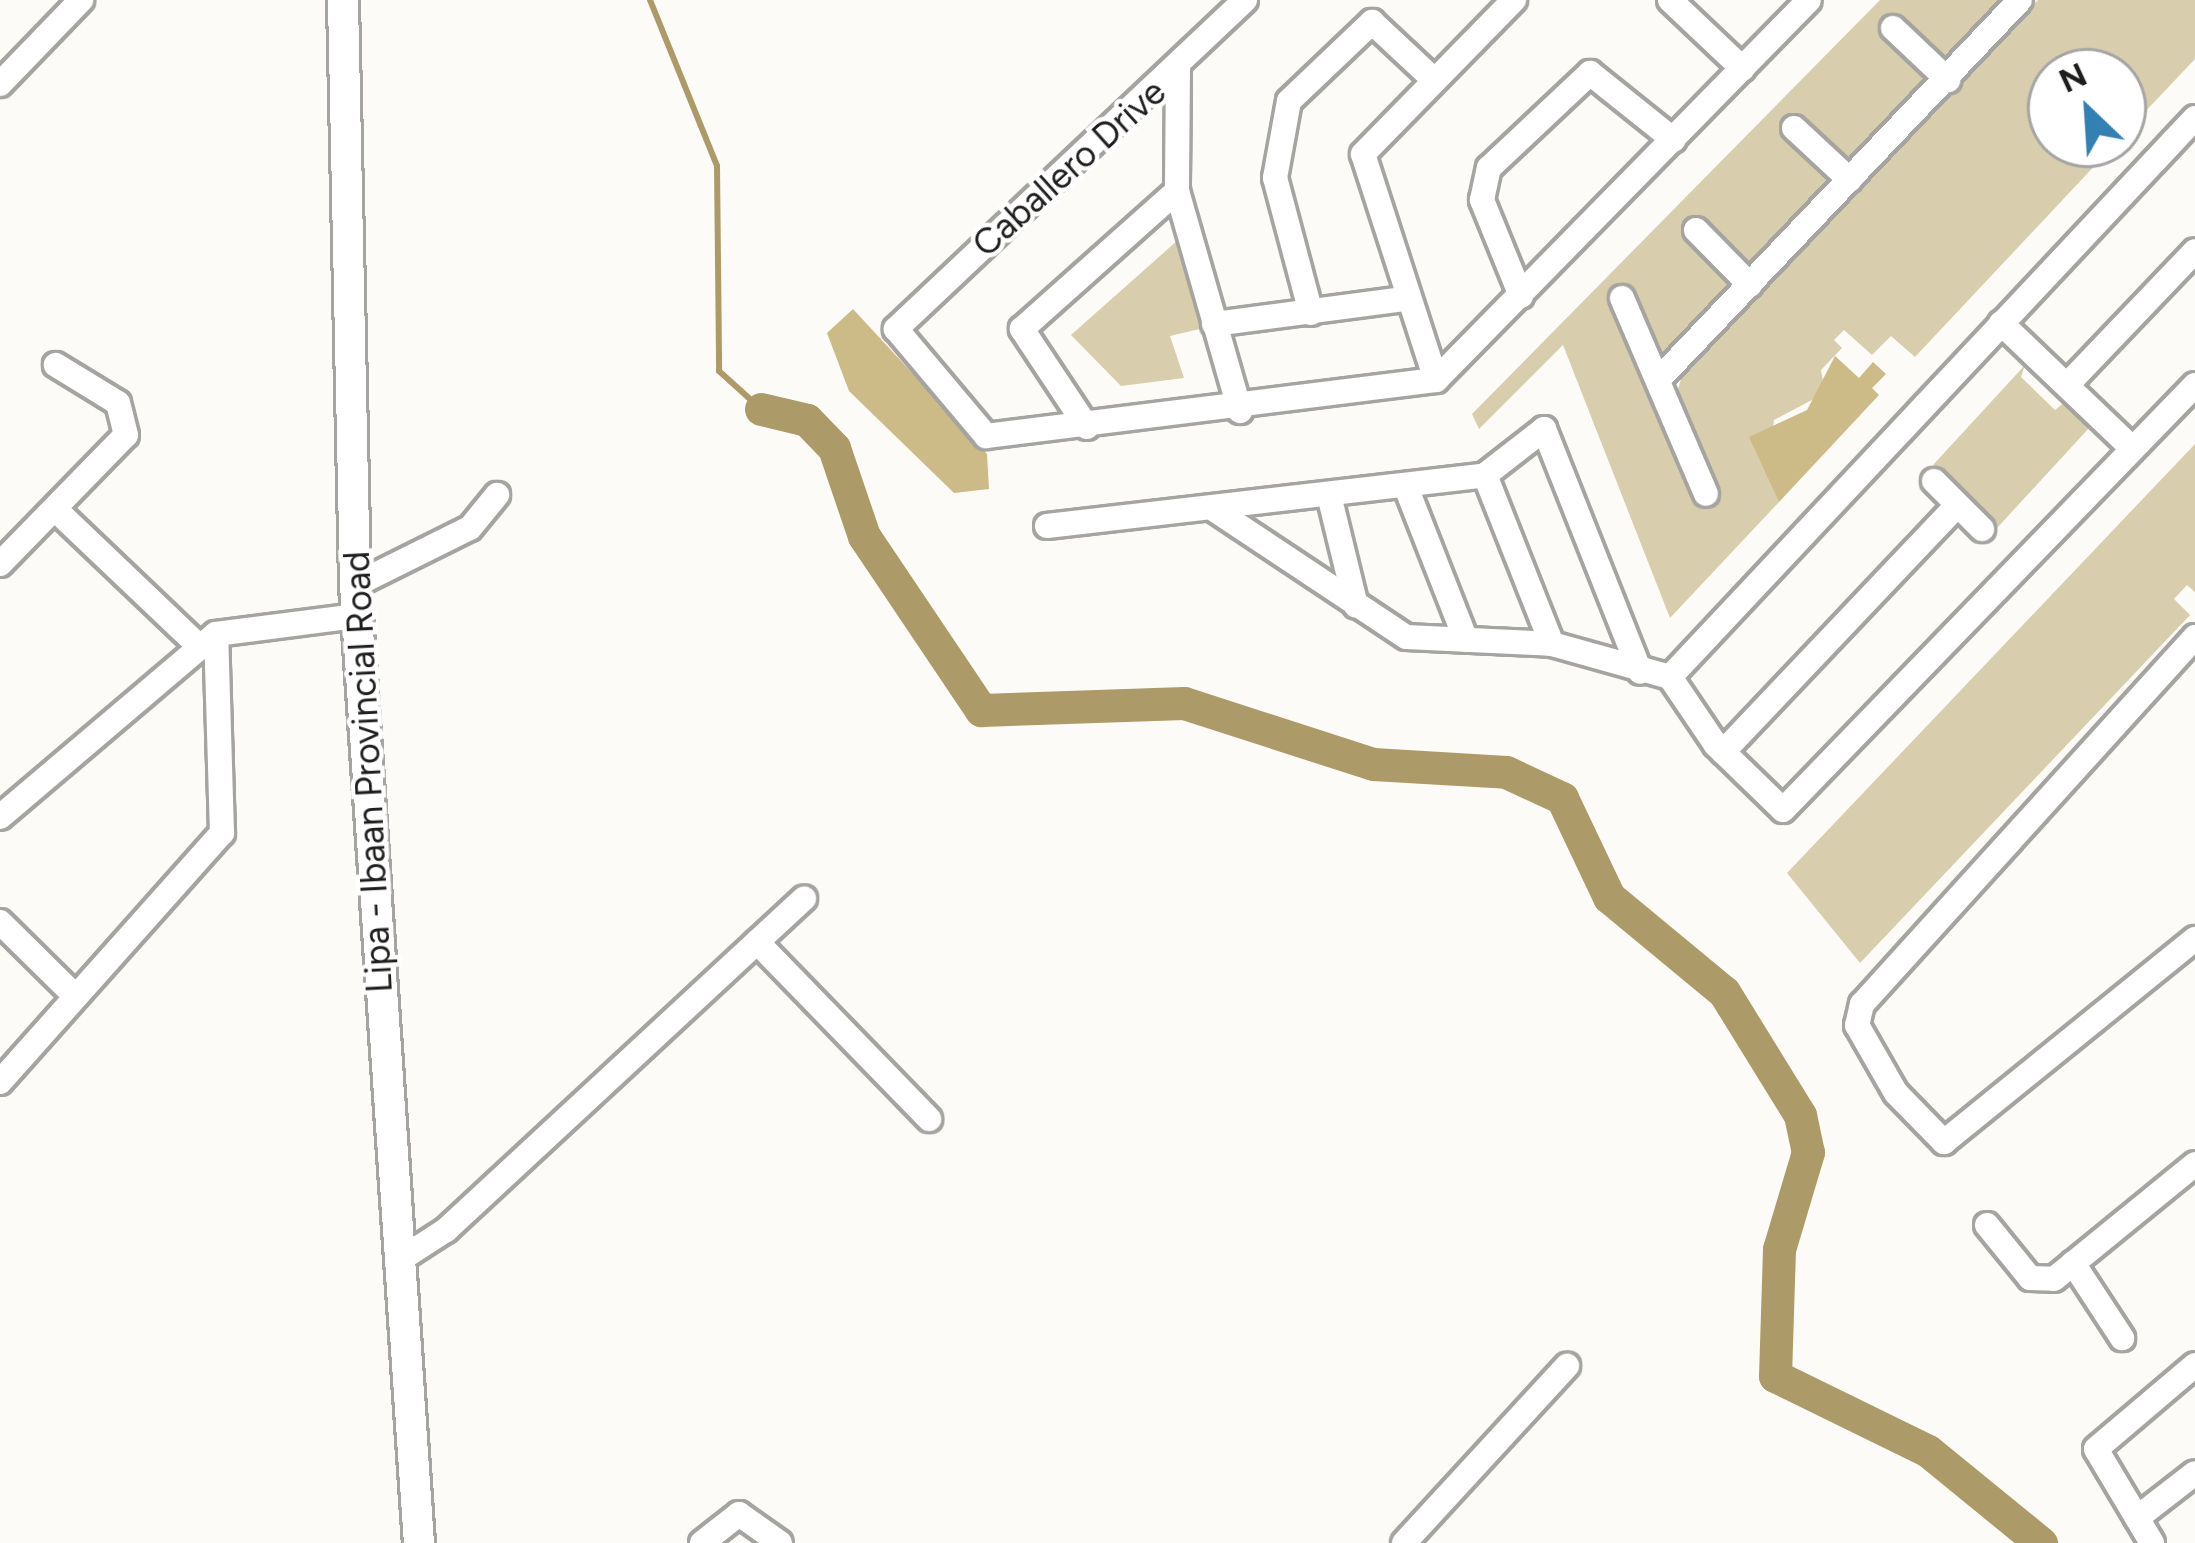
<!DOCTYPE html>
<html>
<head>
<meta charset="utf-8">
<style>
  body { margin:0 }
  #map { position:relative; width:2195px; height:1543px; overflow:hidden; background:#fdfbf7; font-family:Figtree,sans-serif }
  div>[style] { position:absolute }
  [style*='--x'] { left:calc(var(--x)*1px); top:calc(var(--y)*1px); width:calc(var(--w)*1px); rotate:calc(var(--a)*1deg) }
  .green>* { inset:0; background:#d8cdac }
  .forest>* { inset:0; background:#ccbb86 }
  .stream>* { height:6px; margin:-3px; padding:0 3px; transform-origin:3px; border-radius:3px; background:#ac9b68 }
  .river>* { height:33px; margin:-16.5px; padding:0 16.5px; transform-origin:16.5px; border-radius:16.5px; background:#ac9b68 }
  .roads { filter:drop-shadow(3px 0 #a5a4a0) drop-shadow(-3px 0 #a5a4a0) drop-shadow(0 3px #a5a4a0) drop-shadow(0 -3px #a5a4a0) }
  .minor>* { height:24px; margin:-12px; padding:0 12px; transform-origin:12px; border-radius:12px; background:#fff }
  .major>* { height:30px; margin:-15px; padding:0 15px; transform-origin:15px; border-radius:15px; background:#fff }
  span { translate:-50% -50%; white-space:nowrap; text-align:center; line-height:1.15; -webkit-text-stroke:9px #fff; paint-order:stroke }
  .street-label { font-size:36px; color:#1f1e1d }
  .north { position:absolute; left:2027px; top:48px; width:120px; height:120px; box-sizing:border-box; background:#fff; border:3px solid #a5a5a5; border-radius:50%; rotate:335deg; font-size:33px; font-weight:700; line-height:48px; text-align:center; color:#1f1e1d }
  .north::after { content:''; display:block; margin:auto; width:42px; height:54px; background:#3480b3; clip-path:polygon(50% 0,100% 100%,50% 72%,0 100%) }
</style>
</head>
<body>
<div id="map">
  <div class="green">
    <i style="clip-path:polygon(1880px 0,2007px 0,1948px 60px,1893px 17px,1883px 33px,1927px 81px,1854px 161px,1800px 118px,1783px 126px,1831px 183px,1751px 266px,1704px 224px,1730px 287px,1663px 360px,1629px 285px,1614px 298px,1701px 509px,1716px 492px,1676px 396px,1682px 376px,2038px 0,2195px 0,2195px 59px,2123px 135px,2123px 72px,2051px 72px,2051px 144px,2115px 144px,1915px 357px,1891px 336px,1872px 355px,1844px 330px,1834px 340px,1842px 348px,1821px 370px,1825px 393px,1774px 420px,1767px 472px,1779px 502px,1670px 618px,1563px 345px,1479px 429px,1472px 414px)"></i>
    <i style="clip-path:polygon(1178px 240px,1204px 328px,1170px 336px,1184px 378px,1121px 386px,1071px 335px)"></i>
    <i style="clip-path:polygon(2025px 365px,2021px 377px,2055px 410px,2066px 401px,2090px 427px,1997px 528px,1933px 465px)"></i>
    <i style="clip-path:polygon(2195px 444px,2195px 592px,2187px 585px,2174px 599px,2190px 615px,1860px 963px,1787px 873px)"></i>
  </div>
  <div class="forest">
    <i style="clip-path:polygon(853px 309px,987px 454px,989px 489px,954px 493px,849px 391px,827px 333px)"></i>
    <i style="clip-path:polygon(1835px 356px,1859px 378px,1873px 362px,1886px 374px,1872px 388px,1879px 395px,1779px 502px,1749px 437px,1807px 410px)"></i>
  </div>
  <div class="stream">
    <i style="--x:650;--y:0;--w:179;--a:68"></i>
    <i style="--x:717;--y:166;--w:205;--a:89.4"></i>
    <i style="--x:719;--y:371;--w:57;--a:42.1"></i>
  </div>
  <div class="river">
    <i style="--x:761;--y:409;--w:47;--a:13.4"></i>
    <i style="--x:807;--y:420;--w:39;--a:46"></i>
    <i style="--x:834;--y:448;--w:93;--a:71.2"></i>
    <i style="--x:864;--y:536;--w:210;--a:56.1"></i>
    <i style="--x:981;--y:710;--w:203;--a:-2"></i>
    <i style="--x:1184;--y:703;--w:199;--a:17.9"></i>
    <i style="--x:1373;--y:764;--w:133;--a:3.4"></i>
    <i style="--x:1506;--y:772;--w:62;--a:24.9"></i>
    <i style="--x:1562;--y:798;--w:110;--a:64.6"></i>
    <i style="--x:1609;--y:897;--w:149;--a:39.6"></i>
    <i style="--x:1724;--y:992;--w:145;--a:58.3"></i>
    <i style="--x:1800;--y:1115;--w:38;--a:78"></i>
    <i style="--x:1808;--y:1152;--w:101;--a:106.6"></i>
    <i style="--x:1779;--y:1249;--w:127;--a:91.8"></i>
    <i style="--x:1775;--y:1376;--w:170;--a:26.1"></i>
    <i style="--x:1928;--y:1451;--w:146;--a:39.2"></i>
  </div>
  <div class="roads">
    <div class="minor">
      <i style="--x:1245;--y:0;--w:480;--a:136.7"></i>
      <i style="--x:896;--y:329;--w:140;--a:49.9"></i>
      <i style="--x:986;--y:436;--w:453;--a:-7.1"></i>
      <i style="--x:1436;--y:380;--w:532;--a:-45.53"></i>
      <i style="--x:1670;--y:0;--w:100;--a:43.4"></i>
      <i style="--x:1893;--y:28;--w:76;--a:43.4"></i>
      <i style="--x:1178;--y:68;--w:123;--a:90.5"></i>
      <i style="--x:1177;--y:191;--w:229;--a:74"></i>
      <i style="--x:0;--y:84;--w:117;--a:-46"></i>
      <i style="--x:1794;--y:128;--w:76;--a:42.9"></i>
      <i style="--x:1696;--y:230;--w:77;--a:45.5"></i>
      <i style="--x:1521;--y:296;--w:104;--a:-112.1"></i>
      <i style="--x:1482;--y:200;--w:33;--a:-78"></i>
      <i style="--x:1489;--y:168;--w:139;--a:-43.2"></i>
      <i style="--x:1590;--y:73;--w:107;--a:38.6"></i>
      <i style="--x:1622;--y:298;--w:213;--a:66.8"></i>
      <i style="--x:1311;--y:313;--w:140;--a:-104.9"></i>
      <i style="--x:1275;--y:178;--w:78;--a:-79.7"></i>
      <i style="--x:1289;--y:101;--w:115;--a:-43.6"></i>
      <i style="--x:1372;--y:22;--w:85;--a:43.1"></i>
      <i style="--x:2001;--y:323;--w:182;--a:43.7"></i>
      <i style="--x:1214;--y:324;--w:193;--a:-7.5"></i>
      <i style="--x:1659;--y:379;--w:523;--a:-46.39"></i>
      <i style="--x:1436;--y:380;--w:237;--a:-107.9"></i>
      <i style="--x:1363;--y:154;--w:216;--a:-45.6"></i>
      <i style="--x:2067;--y:385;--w:185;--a:-46.3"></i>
      <i style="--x:1087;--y:427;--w:118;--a:-123.6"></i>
      <i style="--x:1022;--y:329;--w:208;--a:-41.7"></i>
      <i style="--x:1485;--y:475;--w:182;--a:68.4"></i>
      <i style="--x:1934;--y:481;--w:68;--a:45"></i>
      <i style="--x:1406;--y:487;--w:164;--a:68.6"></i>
      <i style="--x:1329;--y:495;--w:114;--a:76.3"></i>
      <i style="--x:1212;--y:508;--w:233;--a:33.6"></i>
      <i style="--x:1406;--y:637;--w:146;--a:2.7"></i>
      <i style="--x:1552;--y:644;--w:123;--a:15.6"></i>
      <i style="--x:1670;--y:677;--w:82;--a:55.9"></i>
      <i style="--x:1716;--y:745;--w:93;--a:44.1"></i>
      <i style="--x:1783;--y:810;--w:592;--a:-45.89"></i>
      <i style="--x:57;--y:511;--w:196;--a:43.6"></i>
      <i style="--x:1047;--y:526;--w:441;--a:-6.6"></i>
      <i style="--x:1485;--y:475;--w:75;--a:-37.9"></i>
      <i style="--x:1544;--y:429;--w:261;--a:68.4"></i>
      <i style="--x:0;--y:564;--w:180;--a:-45.7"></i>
      <i style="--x:126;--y:435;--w:33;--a:-104"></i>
      <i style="--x:118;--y:403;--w:73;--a:-148.5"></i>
      <i style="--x:355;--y:585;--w:128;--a:-26.4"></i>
      <i style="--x:470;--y:528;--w:43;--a:-50.7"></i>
      <i style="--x:2195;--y:637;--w:496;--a:132.2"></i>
      <i style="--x:1862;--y:1004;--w:22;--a:103"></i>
      <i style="--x:1857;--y:1025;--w:78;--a:60.2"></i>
      <i style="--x:1896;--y:1093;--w:69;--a:45.6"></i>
      <i style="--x:1944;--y:1142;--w:323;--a:-39"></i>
      <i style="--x:1670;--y:677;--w:767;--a:-46.8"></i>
      <i style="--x:1723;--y:752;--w:340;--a:-46.5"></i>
      <i style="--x:0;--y:817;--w:283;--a:-40.3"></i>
      <i style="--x:216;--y:634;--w:142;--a:-7.3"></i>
      <i style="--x:0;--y:922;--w:103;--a:44.6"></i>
      <i style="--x:757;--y:942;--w:247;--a:45.8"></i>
      <i style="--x:0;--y:1082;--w:334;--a:-48.3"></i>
      <i style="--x:222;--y:833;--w:199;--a:-91.7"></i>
      <i style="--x:1987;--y:1225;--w:68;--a:50.9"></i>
      <i style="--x:2030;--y:1278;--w:24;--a:2"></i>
      <i style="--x:2054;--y:1279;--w:182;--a:-39.2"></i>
      <i style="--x:398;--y:1261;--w:57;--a:-32.9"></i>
      <i style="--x:446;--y:1230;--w:488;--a:-42.8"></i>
      <i style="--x:2073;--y:1263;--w:90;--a:56.8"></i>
      <i style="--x:2137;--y:1518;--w:73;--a:-37.8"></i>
      <i style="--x:702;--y:1543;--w:47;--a:-38.1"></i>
      <i style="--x:739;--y:1514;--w:50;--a:35.3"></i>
      <i style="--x:1404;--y:1543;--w:241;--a:-47.4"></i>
      <i style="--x:2152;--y:1543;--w:109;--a:-120.8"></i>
      <i style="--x:2096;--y:1449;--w:130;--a:-40.3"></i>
    </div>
    <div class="major">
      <i style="--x:343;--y:0;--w:585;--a:88.82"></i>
      <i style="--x:355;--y:585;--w:960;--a:86.18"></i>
    </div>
  </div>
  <div class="street-label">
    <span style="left:1069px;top:168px;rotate:-42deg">Caballero Drive</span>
    <span style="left:368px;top:772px;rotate:-93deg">Lipa - Ibaan Provincial Road</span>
  </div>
  <div class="north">N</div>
</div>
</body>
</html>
